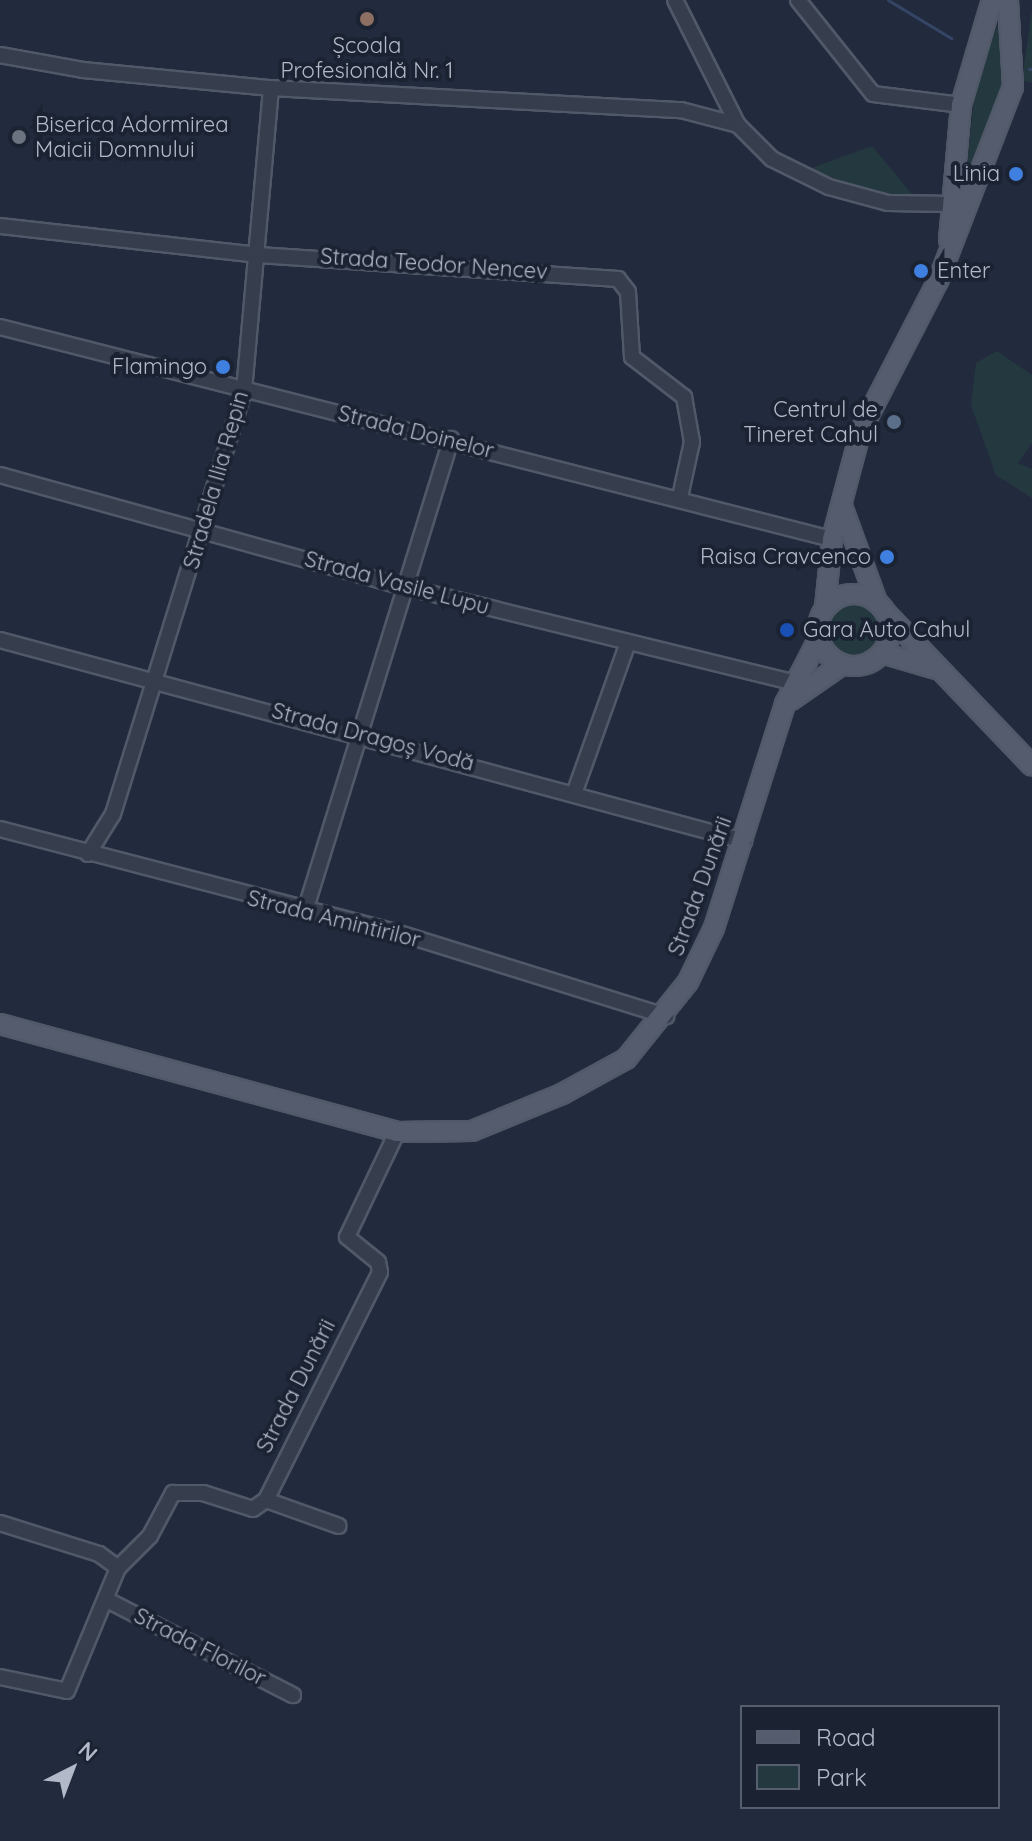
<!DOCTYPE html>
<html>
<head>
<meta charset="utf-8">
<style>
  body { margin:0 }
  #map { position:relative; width:1032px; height:1841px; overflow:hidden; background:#222b3e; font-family:Quicksand,sans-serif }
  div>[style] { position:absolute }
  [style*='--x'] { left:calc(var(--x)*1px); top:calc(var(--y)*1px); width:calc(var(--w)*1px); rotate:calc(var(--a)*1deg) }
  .green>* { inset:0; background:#24393f }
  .round { border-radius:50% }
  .stream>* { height:3px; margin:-1.5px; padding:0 1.5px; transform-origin:1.5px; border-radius:1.5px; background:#354566 }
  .roads { filter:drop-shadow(2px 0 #515969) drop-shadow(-2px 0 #515969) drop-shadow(0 2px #515969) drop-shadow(0 -2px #515969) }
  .minor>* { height:14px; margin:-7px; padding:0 7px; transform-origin:7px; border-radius:7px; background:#363e4e }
  .major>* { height:18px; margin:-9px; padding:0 9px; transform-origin:9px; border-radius:9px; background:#545c6e }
  .major>.ring { margin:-9px; padding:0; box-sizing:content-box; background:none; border:18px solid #545c6e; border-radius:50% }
  .dots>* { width:22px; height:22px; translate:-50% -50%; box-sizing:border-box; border:4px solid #1b2333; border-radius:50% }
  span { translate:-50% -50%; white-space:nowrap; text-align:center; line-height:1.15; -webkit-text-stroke:8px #1b2333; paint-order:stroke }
  .poi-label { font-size:22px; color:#b2b9c9 }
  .left { translate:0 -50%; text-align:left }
  .right { translate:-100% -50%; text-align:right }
  .street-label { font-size:22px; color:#b2b9c9 }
  .legend { position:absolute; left:740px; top:1705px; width:260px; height:104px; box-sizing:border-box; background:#1b2333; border:2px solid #575f6f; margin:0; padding:10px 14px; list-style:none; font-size:24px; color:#b2b9c9 }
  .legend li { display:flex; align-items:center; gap:16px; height:40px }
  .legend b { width:40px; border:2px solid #575f6f }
  .north { position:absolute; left:32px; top:1729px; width:80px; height:80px; -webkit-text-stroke:6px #1b2333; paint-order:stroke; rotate:42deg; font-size:22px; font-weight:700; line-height:32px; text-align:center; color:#b2b9c9 }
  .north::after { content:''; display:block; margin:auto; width:28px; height:36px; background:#b2b9c9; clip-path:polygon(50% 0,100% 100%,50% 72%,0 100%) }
</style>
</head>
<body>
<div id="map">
  <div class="green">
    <i style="clip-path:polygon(1032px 10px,1032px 83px,1022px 80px)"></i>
    <i style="clip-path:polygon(1001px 17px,1001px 87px,965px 183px,976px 81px)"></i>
    <i style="clip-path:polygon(872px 146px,916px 199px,888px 198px,809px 169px)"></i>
    <i style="clip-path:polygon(997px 351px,1032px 375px,1032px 443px,1018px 463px,1032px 469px,1032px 498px,996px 475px,971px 405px,976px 363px)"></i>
    <i class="round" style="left:828px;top:604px;width:52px;height:52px"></i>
  </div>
  <div class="stream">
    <i style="--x:888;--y:0;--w:74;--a:31.1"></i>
    <i style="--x:1029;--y:69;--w:3;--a:0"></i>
  </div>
  <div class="roads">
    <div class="minor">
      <i style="--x:675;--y:0;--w:140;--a:63.3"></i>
      <i style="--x:798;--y:0;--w:120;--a:51.4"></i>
      <i style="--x:873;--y:94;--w:89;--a:7.1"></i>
      <i style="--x:0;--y:55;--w:84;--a:10.2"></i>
      <i style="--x:83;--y:70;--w:189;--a:5.5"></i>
      <i style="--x:271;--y:88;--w:411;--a:3.1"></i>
      <i style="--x:681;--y:110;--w:59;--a:14.7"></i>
      <i style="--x:738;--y:125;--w:48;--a:45"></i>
      <i style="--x:772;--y:159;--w:64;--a:26.2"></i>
      <i style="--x:829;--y:187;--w:61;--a:15.2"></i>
      <i style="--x:888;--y:203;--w:65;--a:0.9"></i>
      <i style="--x:0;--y:226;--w:260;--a:6.4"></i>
      <i style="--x:258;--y:255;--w:361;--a:3.8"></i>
      <i style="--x:618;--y:279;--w:16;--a:52"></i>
      <i style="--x:628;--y:292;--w:65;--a:86.5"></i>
      <i style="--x:632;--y:357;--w:66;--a:37.6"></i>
      <i style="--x:684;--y:397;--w:46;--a:79.9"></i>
      <i style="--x:692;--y:442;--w:56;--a:102.3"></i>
      <i style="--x:0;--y:327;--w:859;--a:14.3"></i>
      <i style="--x:0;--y:475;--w:420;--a:15.5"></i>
      <i style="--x:405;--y:587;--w:403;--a:13.8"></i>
      <i style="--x:0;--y:640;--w:771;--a:15.12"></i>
      <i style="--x:574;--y:794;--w:161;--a:-70.4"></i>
      <i style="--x:0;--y:829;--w:412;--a:14.6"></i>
      <i style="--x:399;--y:933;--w:280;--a:17.3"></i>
      <i style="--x:88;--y:854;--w:47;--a:-58"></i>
      <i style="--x:113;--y:814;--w:443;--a:-72.8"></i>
      <i style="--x:244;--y:391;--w:304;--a:-84.9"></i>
      <i style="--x:306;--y:908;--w:491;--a:-72.8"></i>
      <i style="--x:266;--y:1500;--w:255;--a:-63.4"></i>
      <i style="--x:380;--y:1272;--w:10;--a:-101"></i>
      <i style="--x:378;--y:1262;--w:40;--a:-141"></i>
      <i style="--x:347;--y:1237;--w:116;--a:-64.5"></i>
      <i style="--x:0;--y:1523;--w:104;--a:17.4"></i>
      <i style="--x:99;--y:1554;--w:24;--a:36"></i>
      <i style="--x:107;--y:1600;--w:209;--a:27.1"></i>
      <i style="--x:0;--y:1677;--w:68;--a:11.8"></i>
      <i style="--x:67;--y:1691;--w:133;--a:-67.5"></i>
      <i style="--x:118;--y:1568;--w:45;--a:-45"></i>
      <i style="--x:150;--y:1536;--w:49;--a:-61.9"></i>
      <i style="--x:173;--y:1493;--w:30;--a:0"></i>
      <i style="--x:203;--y:1493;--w:52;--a:17.7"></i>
      <i style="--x:253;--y:1509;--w:16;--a:-35"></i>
      <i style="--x:266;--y:1500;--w:77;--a:19.6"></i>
    </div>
    <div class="major">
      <i style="--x:949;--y:240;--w:136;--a:-84.9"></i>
      <i style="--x:961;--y:105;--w:109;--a:-73.6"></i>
      <i style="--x:842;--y:506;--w:102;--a:70"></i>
      <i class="ring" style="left:818px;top:594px;width:54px;height:54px"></i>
      <i style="--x:825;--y:607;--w:68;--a:-84.1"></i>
      <i style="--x:832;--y:539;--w:113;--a:-75.1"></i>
      <i style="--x:861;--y:430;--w:168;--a:-62.7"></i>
      <i style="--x:938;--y:281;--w:208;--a:-68.9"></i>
      <i style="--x:1013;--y:87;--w:87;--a:-93.3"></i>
      <i style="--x:886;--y:613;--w:211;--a:46.3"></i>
      <i style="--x:882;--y:653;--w:56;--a:16.5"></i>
      <i style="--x:791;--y:700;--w:63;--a:-34.7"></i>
      <i style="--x:0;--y:1024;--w:411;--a:15.2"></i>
      <i style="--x:397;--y:1132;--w:75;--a:-0.8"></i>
      <i style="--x:472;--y:1131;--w:97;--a:-22.3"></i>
      <i style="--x:562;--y:1094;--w:73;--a:-28.7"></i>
      <i style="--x:626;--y:1059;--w:99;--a:-51.2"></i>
      <i style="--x:688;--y:982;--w:60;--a:-64.3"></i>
      <i style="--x:714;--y:928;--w:235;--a:-72.4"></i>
      <i style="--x:785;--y:704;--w:74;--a:-62.7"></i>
    </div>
  </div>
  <div class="dots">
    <i style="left:367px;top:19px;background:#8d6e63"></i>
    <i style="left:19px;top:137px;background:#6b7280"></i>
    <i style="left:1016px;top:174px;background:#3f7fe0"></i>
    <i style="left:921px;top:271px;background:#3f7fe0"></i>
    <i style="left:223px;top:367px;background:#3f7fe0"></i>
    <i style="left:894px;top:422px;background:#5c6f8a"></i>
    <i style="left:887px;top:557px;background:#3f7fe0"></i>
    <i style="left:787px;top:630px;background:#1a4fb4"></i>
  </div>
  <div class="poi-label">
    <span style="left:367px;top:58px">Școala<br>Profesională Nr. 1</span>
    <span class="left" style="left:35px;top:137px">Biserica Adormirea<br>Maicii Domnului</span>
    <span class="right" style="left:1000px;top:174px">Linia</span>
    <span class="left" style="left:937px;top:271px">Enter</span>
    <span class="right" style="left:207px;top:367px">Flamingo</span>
    <span class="right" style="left:878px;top:422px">Centrul de<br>Tineret Cahul</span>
    <span class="right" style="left:871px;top:557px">Raisa Cravcenco</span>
    <span class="left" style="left:803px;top:630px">Gara Auto Cahul</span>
  </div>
  <div class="street-label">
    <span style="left:434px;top:264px;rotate:4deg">Strada Teodor Nencev</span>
    <span style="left:416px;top:432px;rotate:14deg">Strada Doinelor</span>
    <span style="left:216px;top:480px;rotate:-74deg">Stradela Ilia Repin</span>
    <span style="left:397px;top:583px;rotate:15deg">Strada Vasile Lupu</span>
    <span style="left:373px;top:737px;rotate:15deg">Strada Dragoș Vodă</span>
    <span style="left:700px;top:886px;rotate:-70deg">Strada Dunării</span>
    <span style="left:334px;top:919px;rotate:14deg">Strada Amintirilor</span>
    <span style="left:296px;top:1386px;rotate:-63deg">Strada Dunării</span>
    <span style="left:200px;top:1647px;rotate:27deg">Strada Florilor</span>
  </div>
  <ul class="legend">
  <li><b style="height:10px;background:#545c6e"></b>Road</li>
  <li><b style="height:22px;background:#24393f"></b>Park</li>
  </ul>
  <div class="north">N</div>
</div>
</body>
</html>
